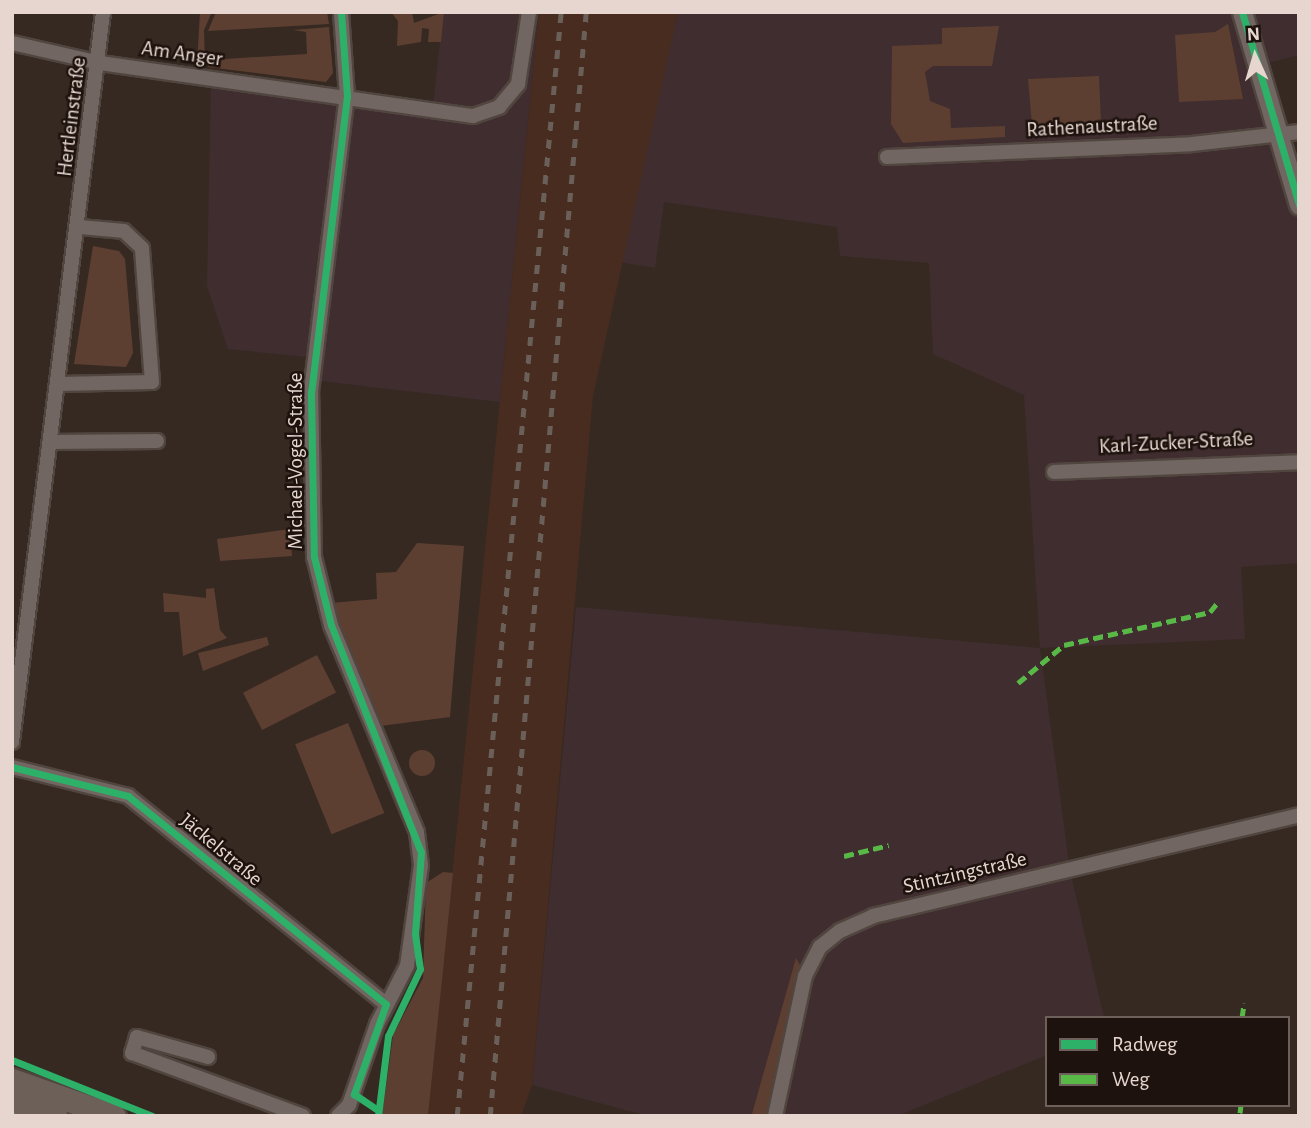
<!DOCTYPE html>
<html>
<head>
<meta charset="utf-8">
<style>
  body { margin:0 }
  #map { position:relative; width:1311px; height:1128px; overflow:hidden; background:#362922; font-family:"Alegreya Sans",sans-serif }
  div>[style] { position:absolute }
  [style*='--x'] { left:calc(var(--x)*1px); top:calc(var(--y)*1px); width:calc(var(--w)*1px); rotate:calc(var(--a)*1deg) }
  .commercial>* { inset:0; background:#402d2f }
  .built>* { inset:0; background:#482c1f }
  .green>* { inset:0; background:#5d3f32; transform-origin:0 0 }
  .round { border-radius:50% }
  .roads { filter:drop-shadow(2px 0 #51453f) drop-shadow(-2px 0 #51453f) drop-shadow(0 2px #51453f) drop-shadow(0 -2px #51453f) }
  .minor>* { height:14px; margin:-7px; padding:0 7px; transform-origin:7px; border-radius:7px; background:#716661 }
  .tertiary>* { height:19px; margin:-9.5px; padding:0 9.5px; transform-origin:9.5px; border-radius:9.5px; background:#716661 }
  .primary>* { height:23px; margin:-11.5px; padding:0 11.5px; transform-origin:11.5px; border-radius:11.5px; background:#6d6059 }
  .rail>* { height:4.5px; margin-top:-2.25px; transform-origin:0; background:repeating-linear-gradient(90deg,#6a5f59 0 9px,transparent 0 18px) }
  .quiet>* { height:5px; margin-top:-2.5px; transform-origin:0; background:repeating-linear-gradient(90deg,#58b947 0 10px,transparent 0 15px) }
  .cycleway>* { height:7px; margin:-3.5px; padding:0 3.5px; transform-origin:3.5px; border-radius:3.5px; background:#2db169 }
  span { translate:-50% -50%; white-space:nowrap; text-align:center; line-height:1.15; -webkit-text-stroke:5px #1d120d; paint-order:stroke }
  .street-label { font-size:21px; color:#e6d6cf }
  .frame { position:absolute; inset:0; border:14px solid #e6d6cf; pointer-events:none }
  .legend { position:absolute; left:1045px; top:1016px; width:245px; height:91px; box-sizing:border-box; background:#1d120d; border:2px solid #6d605b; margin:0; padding:9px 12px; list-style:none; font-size:21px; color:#e6d6cf }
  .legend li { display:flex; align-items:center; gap:14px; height:35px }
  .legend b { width:35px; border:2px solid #6d605b }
  .north { position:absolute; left:1220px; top:21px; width:70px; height:70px; -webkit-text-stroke:5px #1d120d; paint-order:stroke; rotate:356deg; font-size:19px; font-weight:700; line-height:28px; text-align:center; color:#e6d6cf }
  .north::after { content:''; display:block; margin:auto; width:24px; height:32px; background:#e6d6cf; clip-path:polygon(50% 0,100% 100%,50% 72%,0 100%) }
</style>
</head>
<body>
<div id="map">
  <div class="commercial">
    <i style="clip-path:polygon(443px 12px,539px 12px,500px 402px,304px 379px,306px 357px,228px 349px,207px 286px,211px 80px,433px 108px)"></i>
    <i style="clip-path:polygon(678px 12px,1299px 12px,1299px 55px,1253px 67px,1299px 213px,1299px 563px,1241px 567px,1245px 639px,1040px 648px,1070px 870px,1104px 1018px,1047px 1018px,1047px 1055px,897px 1116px,648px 1116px,532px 1085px,576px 607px,1040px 648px,1024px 395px,933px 354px,929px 263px,840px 256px,837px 227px,664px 202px,655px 268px,619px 262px)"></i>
  </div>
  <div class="built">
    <i style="clip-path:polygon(539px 12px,678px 12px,593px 396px,532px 1085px,521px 1116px,428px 1116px)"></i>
  </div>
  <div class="green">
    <i style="clip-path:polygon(200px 12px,212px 12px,204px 30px,205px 66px,197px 65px)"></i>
    <i style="clip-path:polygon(216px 12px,327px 12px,329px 24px,208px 31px)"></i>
    <i style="clip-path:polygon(391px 12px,412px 12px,414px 23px,444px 12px,441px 42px,428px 42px,429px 29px,422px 28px,421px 42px,397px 46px,398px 21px)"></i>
    <i style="clip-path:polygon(1228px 24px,1243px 99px,1179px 102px,1175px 35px,1215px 32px)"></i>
    <i style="clip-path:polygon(999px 26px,992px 66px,933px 66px,925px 72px,930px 101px,950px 109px,951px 128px,1005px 126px,1005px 137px,903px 143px,891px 124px,892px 46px,942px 44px,942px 28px)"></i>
    <i style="clip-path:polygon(329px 27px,333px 73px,326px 82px,208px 67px,209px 60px,307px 54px,306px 32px,293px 30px)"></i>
    <i style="clip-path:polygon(1099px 76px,1101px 122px,1133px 121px,1134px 130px,1033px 135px,1028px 79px)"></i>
    <i style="clip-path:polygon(93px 246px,119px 251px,125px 259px,133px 353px,126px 367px,74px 364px)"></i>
    <i style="clip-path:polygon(290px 529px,292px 556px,220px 561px,217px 539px)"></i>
    <i style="clip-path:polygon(417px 543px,464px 546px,450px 717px,380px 726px,330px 603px,377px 599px,376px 573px,396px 572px)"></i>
    <i style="clip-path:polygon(214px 588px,220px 630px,227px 638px,183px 656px,179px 612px,164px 612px,163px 593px,206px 598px,206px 589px)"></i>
    <i style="clip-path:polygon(267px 637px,269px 645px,203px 671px,198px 653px)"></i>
    <i style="left:317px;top:655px;width:42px;height:83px;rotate:63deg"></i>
    <i style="left:348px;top:723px;width:97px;height:57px;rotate:68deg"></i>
    <i class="round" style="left:409px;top:750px;width:26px;height:26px"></i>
    <i style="clip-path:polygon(443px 872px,453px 873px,428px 1116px,382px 1116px,393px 1035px,423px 978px,426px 883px)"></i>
    <i style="clip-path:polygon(796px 958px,800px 965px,769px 1116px,752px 1114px)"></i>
  </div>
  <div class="roads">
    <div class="minor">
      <i style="--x:12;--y:43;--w:90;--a:12.8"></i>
      <i style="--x:100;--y:63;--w:377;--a:8.1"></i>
      <i style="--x:473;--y:116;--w:28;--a:-19"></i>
      <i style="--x:499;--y:107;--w:30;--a:-50"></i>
      <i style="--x:518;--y:84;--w:73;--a:-81.3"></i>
      <i style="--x:887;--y:157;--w:305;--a:-2.4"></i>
      <i style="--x:1192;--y:144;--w:108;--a:-6.4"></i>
      <i style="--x:59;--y:384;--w:93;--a:-1.2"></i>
      <i style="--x:152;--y:382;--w:134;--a:-94.3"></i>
      <i style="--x:142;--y:248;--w:25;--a:-137"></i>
      <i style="--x:124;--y:231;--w:44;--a:-174.8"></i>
      <i style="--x:51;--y:442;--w:106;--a:-0.5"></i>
      <i style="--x:1054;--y:472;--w:245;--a:-2.3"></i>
      <i style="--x:12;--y:742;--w:736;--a:-82.89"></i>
      <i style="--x:12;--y:767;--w:120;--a:14"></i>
      <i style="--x:128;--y:796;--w:331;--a:38.9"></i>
      <i style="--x:208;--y:1057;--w:74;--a:-164.3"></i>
      <i style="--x:137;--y:1037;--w:17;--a:107"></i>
      <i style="--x:132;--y:1053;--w:182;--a:20.2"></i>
      <i style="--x:338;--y:1116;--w:16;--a:-45"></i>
      <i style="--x:349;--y:1105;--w:86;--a:-70.9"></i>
      <i style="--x:377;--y:1024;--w:65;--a:-62.7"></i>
      <i style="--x:407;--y:966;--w:102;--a:-82.1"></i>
      <i style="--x:421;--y:865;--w:33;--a:-97"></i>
      <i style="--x:417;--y:832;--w:224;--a:-112.6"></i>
      <i style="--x:331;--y:625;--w:70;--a:-104"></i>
      <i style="--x:314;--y:557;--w:165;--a:-91"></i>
      <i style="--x:311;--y:392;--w:298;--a:-83.1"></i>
      <i style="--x:347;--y:96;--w:84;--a:-94.1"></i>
      <i style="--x:775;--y:1116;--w:143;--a:-77.9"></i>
      <i style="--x:805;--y:976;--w:33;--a:-63"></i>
      <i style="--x:820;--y:947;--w:26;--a:-39"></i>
      <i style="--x:840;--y:931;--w:36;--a:-24"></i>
      <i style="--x:873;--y:916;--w:438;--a:-13.3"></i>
    </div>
    <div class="tertiary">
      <i style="--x:1242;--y:12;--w:201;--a:73.5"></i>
    </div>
    <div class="primary">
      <i style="--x:12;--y:1080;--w:108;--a:19.4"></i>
      <i style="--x:12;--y:1101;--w:46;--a:19.2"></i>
    </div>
  </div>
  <div class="rail">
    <i style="--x:457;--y:1116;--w:1109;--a:-84.62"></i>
    <i style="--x:490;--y:1116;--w:1108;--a:-85.03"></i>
  </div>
  <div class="quiet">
    <i style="--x:1018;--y:683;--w:60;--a:-39.6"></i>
    <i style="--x:1064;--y:645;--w:150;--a:-12.7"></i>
    <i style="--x:1210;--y:612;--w:13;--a:-51"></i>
    <i style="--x:844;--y:856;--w:46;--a:-13.7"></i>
    <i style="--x:1242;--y:1018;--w:15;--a:-82"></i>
    <i style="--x:1240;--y:1113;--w:8;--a:-83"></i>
    <i style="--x:12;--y:1115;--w:3;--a:18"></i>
  </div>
  <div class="cycleway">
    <i style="--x:341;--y:12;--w:84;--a:85.9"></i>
    <i style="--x:347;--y:96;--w:298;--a:96.9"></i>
    <i style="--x:311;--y:392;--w:165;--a:89"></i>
    <i style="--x:314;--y:557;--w:70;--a:76"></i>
    <i style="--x:331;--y:625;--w:244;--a:68.4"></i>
    <i style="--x:421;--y:852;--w:82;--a:94.2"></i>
    <i style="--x:415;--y:934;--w:35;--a:82"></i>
    <i style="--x:420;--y:969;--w:74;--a:115.5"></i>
    <i style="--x:388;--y:1036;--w:81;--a:97.1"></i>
    <i style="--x:1242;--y:12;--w:201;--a:73.5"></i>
    <i style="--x:12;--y:767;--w:120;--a:14"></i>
    <i style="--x:128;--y:796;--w:331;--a:38.9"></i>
    <i style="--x:386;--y:1004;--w:96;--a:109.6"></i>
    <i style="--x:354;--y:1094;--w:27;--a:34"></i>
    <i style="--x:12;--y:1060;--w:151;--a:21.8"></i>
  </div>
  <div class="street-label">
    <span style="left:182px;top:54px;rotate:8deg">Am Anger</span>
    <span style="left:72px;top:117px;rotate:-83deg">Hertleinstraße</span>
    <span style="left:1092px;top:127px;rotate:-3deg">Rathenaustraße</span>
    <span style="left:1176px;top:443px;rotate:-3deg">Karl-Zucker-Straße</span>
    <span style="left:296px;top:461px;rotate:-90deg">Michael-Vogel-Straße</span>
    <span style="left:221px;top:850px;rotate:40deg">Jäckelstraße</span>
    <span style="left:965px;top:873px;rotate:-13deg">Stintzingstraße</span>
  </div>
  <div class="frame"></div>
  <ul class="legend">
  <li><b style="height:9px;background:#2db169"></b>Radweg</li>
  <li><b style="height:9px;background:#58b947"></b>Weg</li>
  </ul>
  <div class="north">N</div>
</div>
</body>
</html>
